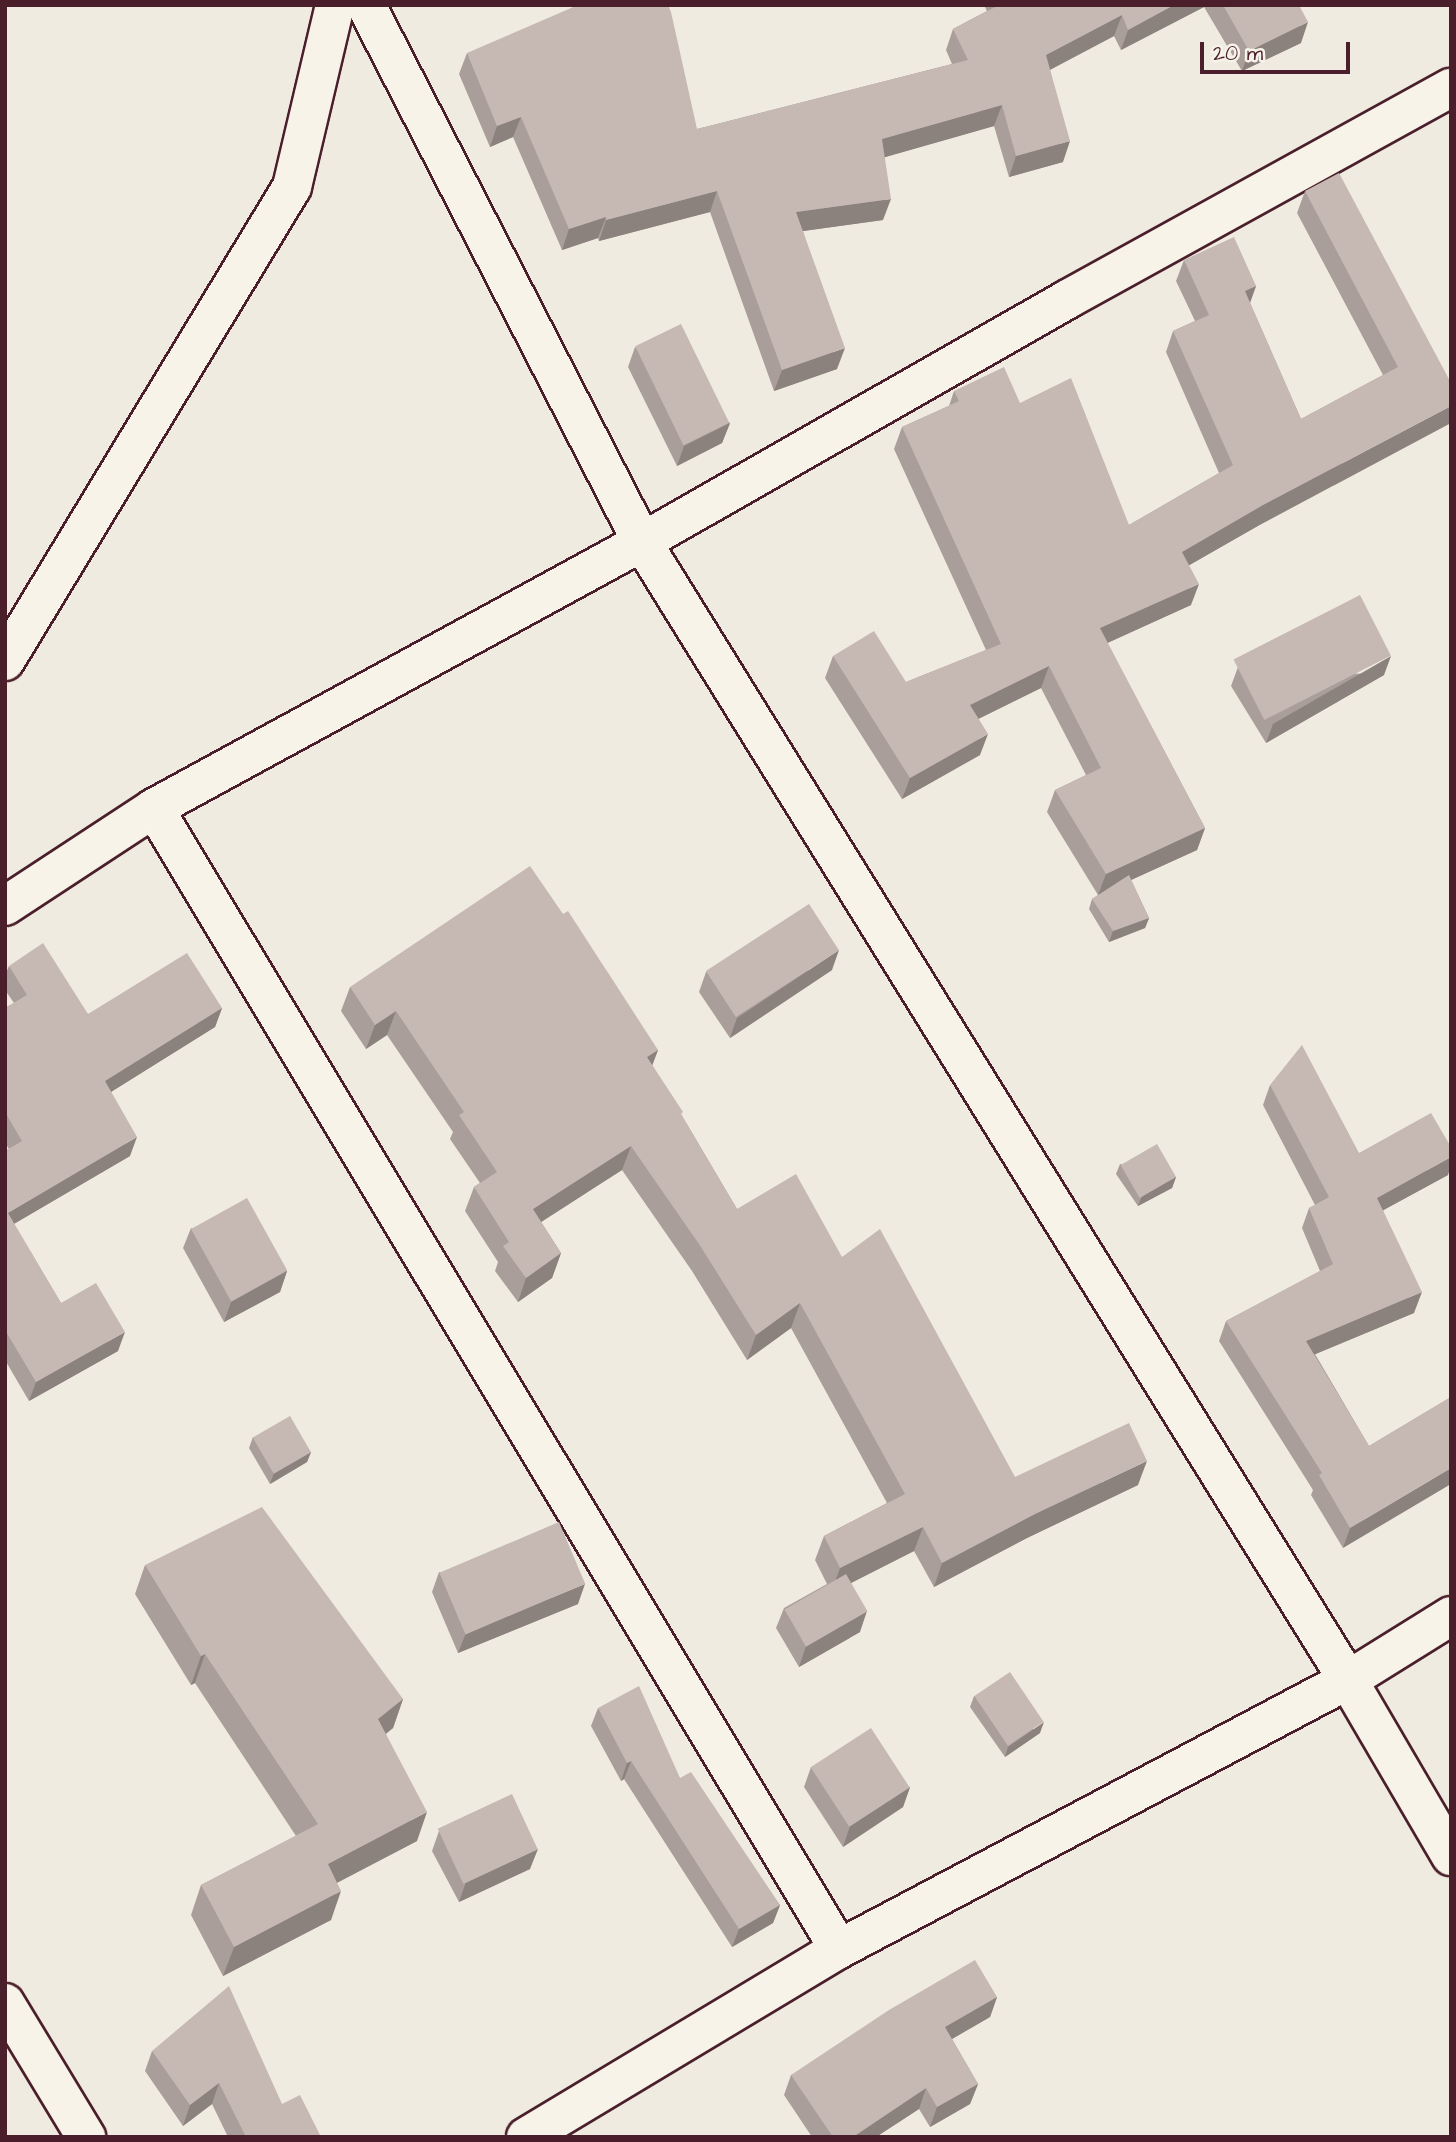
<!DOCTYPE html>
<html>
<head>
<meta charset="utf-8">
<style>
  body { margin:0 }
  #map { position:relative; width:1456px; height:2142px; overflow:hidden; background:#f0ebe0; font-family:"Architects Daughter",sans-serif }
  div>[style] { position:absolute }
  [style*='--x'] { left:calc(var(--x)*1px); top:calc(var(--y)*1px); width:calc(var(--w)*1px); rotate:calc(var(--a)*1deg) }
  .roads { filter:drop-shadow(2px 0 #4a1f2b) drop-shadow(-2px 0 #4a1f2b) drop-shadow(0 2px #4a1f2b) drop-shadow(0 -2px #4a1f2b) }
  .minor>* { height:38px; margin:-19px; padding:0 19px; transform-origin:19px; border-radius:19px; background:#f7f3e8 }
  .tertiary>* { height:38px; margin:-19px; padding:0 19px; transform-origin:19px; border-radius:19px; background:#f7f3e8 }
  .wall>* { inset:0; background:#aa9e9a }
  .shaded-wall>* { inset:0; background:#8b817d }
  .building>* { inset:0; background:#c6b8b3; transform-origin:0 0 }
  span { translate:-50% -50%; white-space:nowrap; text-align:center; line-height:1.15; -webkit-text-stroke:5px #f7f3e8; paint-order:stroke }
  .frame { position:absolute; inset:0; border:7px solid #4a1f2b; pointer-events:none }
  .scale { position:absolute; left:1200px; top:42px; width:150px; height:32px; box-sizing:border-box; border:4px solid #4a1f2b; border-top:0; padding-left:9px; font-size:21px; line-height:24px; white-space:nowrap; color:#4a1f2b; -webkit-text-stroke:5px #f7f3e8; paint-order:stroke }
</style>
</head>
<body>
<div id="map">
  <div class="roads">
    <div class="minor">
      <i style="--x:366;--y:5;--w:604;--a:62.8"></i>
      <i style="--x:642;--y:542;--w:1339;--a:58.19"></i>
      <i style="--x:1348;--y:1680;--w:204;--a:59.7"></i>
      <i style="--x:5;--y:661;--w:554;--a:-58.81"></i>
      <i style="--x:292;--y:187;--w:187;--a:-76.7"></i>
      <i style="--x:154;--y:808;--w:1331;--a:59.02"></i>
      <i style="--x:5;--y:906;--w:178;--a:-33.3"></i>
      <i style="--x:154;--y:808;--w:556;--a:-28.59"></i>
      <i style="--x:642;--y:542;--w:490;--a:-29.7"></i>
      <i style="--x:1068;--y:299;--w:437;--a:-28.9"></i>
      <i style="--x:5;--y:2003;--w:157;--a:58.8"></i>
    </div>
    <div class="tertiary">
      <i style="--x:526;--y:2137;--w:365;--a:-31"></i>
      <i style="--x:839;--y:1949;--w:576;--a:-27.86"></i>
      <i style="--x:1348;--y:1680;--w:121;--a:-31.9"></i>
    </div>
  </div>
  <div class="wall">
    <i style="clip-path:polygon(984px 5px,1299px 5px,1301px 43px,1242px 71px,1204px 7px,1121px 50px,1114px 36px,1050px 70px,1063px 162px,1009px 177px,994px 126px,885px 157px,883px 220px,803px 231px,837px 369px,774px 391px,710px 212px,599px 241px,598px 238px,562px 250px,513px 137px,490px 147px,459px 74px,467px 53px,697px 129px,952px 64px,946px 50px,953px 29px,987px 11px)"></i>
    <i style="clip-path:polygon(1305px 191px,1451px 383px,1256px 527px,1189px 565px,1191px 605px,1107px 643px,1205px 828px,1197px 850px,1131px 880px,1149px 918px,1145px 928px,1109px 942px,1089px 909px,1092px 899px,1098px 895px,1047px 812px,1055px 790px,1086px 775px,1041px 688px,978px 719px,980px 755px,902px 799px,825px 678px,833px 656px,906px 682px,986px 650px,894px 449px,902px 427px,949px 406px,954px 391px,1020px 403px,1129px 525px,1219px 473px,1166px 352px,1173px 331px,1195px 321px,1176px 281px,1184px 260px,1256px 286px,1250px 303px,1301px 419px,1383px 375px,1297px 213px)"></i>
    <i style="clip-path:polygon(635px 347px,730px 423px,722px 443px,677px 466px,628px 367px)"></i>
    <i style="clip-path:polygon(1238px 667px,1384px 675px,1266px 743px,1231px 686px)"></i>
    <i style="clip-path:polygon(9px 966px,88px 1014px,222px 1008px,215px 1027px,111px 1092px,130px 1156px,14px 1224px,61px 1303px,118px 1351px,29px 1401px,5px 1360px,5px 1151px,9px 1149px,5px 1143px,5px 1008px,14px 1003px,5px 990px,5px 975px)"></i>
    <i style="clip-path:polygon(832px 970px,730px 1038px,699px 992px,706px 972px)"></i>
    <i style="clip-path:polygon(350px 987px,658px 1050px,652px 1065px,737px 1209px,842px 1257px,1015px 1477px,1138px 1485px,1027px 1538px,934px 1587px,914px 1551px,851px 1583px,860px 1632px,799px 1667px,776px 1628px,784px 1608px,827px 1584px,815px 1560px,824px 1536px,887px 1503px,791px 1328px,747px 1360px,692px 1271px,622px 1170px,541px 1222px,561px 1253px,552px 1278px,518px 1302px,495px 1271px,498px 1262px,465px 1211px,474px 1187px,480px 1183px,450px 1139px,453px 1132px,387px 1035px,366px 1049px,341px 1011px)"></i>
    <i style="clip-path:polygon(1270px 1085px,1359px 1153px,1448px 1175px,1383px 1210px,1414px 1313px,1315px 1354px,1369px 1446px,1451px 1397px,1343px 1548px,1311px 1495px,1313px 1490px,1219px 1341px,1226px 1321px,1320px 1271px,1302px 1228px,1309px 1208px,1315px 1205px,1263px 1105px)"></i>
    <i style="clip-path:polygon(1120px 1164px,1176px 1177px,1172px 1188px,1138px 1206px,1116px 1174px)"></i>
    <i style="clip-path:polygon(191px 1228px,287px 1271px,280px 1292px,224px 1322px,183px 1248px)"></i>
    <i style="clip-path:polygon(253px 1437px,311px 1452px,307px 1462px,270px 1484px,249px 1448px)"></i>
    <i style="clip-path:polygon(145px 1565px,403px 1699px,393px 1728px,386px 1734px,417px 1841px,337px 1883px,331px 1920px,223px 1976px,191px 1915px,201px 1885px,296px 1836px,195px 1683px,191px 1685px,135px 1594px)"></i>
    <i style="clip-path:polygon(439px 1572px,578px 1604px,458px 1653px,432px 1592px)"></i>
    <i style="clip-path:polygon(974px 1696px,1040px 1733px,1005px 1757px,970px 1707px)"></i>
    <i style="clip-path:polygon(598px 1708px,680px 1778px,780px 1905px,773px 1923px,732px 1947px,624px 1779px,621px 1781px,591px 1726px)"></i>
    <i style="clip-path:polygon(811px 1767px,910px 1787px,903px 1807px,843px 1847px,804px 1787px)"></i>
    <i style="clip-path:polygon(439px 1831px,530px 1869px,459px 1902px,432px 1851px)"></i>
    <i style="clip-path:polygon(997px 1997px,990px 2017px,952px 2039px,978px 2084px,970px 2104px,930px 2127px,919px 2109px,876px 2137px,812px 2137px,784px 2095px,791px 2075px)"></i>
    <i style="clip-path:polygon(152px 2051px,282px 2104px,321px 2137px,228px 2137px,212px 2104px,183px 2126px,145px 2071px)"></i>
  </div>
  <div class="shaded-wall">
    <i style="clip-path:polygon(1174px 5px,1204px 5px,1204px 7px,1121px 50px,1128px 30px)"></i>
    <i style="clip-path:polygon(1122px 15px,1114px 36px,1038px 76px,1046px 55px)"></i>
    <i style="clip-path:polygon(1308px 22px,1301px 43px,1242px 71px,1249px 51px)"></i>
    <i style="clip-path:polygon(1002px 105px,994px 126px,875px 160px,882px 139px)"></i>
    <i style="clip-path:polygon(521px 117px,513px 137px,490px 147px,497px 126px)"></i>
    <i style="clip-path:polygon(1070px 141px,1063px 162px,1009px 177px,1016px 156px)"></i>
    <i style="clip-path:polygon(717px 191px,710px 212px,599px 241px,606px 220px)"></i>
    <i style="clip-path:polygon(891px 199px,883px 220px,789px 233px,796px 212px)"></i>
    <i style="clip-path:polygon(606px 217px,598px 238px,562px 250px,569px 229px)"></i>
    <i style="clip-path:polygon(1256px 286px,1248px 308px,1245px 291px)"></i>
    <i style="clip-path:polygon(845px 348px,837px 369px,774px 391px,782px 370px)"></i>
    <i style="clip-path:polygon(1451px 406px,1451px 423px,1256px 527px,1174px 574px,1182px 552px,1263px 505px)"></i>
    <i style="clip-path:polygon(730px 423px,722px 443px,677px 466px,684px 446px)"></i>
    <i style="clip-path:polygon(1199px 584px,1191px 605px,1092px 650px,1100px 628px)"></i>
    <i style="clip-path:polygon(1391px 656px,1384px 675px,1266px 743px,1273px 724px)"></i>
    <i style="clip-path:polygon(1049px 666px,1041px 688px,962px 727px,970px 705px)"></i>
    <i style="clip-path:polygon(988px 734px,980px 755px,902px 799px,910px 778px)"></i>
    <i style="clip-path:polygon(1205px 828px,1197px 850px,1098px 895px,1106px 874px)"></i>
    <i style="clip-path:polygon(1149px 918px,1145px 928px,1109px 942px,1113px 931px)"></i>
    <i style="clip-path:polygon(839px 950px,832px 970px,730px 1038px,737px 1018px)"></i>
    <i style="clip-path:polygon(222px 1008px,215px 1027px,98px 1100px,105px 1081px)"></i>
    <i style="clip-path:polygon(396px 1011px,387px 1035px,366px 1049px,375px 1025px)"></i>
    <i style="clip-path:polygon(658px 1050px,649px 1074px,647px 1057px)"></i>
    <i style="clip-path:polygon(137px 1137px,130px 1156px,5px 1229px,8px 1213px)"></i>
    <i style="clip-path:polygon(631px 1146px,622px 1170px,524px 1233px,533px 1209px)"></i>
    <i style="clip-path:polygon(1451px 1157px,1451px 1166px,1448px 1175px,1369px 1218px,1377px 1198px)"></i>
    <i style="clip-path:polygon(1176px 1177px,1172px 1188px,1138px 1206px,1142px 1196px)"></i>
    <i style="clip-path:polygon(561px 1253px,552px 1278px,518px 1302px,526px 1278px)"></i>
    <i style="clip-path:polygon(287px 1271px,280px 1292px,224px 1322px,231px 1302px)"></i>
    <i style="clip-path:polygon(1422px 1292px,1414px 1313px,1299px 1361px,1306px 1341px)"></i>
    <i style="clip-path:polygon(800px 1303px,791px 1328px,747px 1360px,756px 1335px)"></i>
    <i style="clip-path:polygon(125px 1332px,118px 1351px,29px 1401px,36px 1382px)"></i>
    <i style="clip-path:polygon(311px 1452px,307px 1462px,270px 1484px,274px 1473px)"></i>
    <i style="clip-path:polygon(1147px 1461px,1138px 1485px,1027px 1538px,934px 1587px,942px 1563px,1035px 1514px)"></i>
    <i style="clip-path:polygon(1451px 1468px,1451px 1484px,1343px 1548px,1350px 1528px)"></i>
    <i style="clip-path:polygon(923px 1527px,914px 1551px,831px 1593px,840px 1568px)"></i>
    <i style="clip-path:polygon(585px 1584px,578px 1604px,458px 1653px,466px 1633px)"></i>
    <i style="clip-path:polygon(867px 1611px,860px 1632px,799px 1667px,806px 1646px)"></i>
    <i style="clip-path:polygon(205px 1654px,195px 1683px,191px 1685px,201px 1656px)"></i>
    <i style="clip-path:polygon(403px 1699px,393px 1728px,367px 1748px,378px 1719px)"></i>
    <i style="clip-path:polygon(1044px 1722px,1040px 1733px,1005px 1757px,1008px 1747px)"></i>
    <i style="clip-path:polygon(631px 1761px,624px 1779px,621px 1781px,627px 1763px)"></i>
    <i style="clip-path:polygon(910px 1787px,903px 1807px,843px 1847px,850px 1826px)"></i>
    <i style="clip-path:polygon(427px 1812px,417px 1841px,317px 1893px,328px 1864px)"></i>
    <i style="clip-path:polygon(538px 1849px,530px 1869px,459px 1902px,466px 1882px)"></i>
    <i style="clip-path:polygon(341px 1891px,331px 1920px,223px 1976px,234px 1947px)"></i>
    <i style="clip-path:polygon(780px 1905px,773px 1923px,732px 1947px,739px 1929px)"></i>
    <i style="clip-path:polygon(997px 1997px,990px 2017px,938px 2047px,945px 2027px)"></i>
    <i style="clip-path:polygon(219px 2083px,212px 2104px,183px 2126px,190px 2105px)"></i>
    <i style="clip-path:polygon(978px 2084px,970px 2104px,930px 2127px,937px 2107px)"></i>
    <i style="clip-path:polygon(926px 2088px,919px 2109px,876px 2137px,853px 2137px)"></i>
  </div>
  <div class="building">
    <i style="clip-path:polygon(578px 5px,668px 5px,671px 12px,697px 129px,968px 60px,953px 29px,999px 5px,1174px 5px,1128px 30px,1122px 15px,1046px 55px,1070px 141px,1016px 156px,1002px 105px,882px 139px,891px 199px,796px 212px,845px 348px,782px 370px,717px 191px,606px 220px,606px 217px,569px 229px,521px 117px,497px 126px,467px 53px)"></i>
    <i style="clip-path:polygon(1223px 5px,1299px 5px,1308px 22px,1249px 51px)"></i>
    <i style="clip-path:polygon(1339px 173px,1451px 383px,1451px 406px,1263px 505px,1182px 552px,1199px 584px,1100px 628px,1205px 828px,1106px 874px,1055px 790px,1101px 768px,1049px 666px,970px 705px,988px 734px,910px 778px,833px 656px,874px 631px,906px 682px,1001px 644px,902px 427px,959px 401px,954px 391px,1004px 367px,1020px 403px,1071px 378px,1129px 525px,1233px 465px,1173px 331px,1209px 315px,1184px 260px,1234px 237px,1256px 286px,1245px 291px,1301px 419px,1398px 367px,1305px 191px)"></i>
    <i style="left:681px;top:324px;width:110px;height:51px;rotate:64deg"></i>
    <i style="left:1360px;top:595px;width:68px;height:142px;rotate:63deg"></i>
    <i style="clip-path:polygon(530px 866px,563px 914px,568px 911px,658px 1050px,647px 1057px,683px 1112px,681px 1114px,737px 1209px,796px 1174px,842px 1257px,880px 1229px,1015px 1477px,1129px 1423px,1147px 1461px,1035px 1514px,942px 1563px,923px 1527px,840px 1568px,824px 1536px,905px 1494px,800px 1303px,756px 1335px,701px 1247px,631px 1146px,533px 1209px,561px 1253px,526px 1278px,503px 1246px,509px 1242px,474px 1187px,497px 1172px,459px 1115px,464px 1112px,396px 1011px,375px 1025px,350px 987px)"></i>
    <i style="clip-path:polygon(1129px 875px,1149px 918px,1113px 931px,1092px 899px)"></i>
    <i style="left:809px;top:904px;width:55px;height:123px;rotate:57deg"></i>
    <i style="clip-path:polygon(43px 943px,88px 1014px,187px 953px,222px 1008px,105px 1081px,137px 1137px,8px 1213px,61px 1303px,96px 1283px,125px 1332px,36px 1382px,5px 1330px,5px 1151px,22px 1141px,5px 1112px,5px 1008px,27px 995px,9px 966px)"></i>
    <i style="clip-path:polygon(1302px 1045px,1359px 1153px,1431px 1113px,1451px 1147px,1451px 1157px,1377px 1198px,1422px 1292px,1306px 1341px,1369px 1446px,1451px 1397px,1451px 1468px,1350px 1528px,1319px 1475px,1322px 1473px,1226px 1321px,1333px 1264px,1309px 1208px,1329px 1197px,1270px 1085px)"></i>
    <i style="left:1157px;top:1144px;width:38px;height:42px;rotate:60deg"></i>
    <i style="left:247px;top:1198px;width:83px;height:64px;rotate:61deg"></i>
    <i style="left:290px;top:1416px;width:42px;height:43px;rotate:60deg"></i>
    <i style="clip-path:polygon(262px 1507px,403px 1699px,378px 1719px,427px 1812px,328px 1864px,341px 1891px,234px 1947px,201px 1885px,318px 1824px,205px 1654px,201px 1656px,145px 1565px)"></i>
    <i style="left:559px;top:1522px;width:67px;height:130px;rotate:67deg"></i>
    <i style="left:846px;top:1574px;width:43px;height:71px;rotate:60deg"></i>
    <i style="left:1010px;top:1672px;width:60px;height:43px;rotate:56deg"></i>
    <i style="clip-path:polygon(639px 1686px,680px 1778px,691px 1772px,780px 1905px,739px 1929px,631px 1761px,627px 1763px,598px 1708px)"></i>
    <i style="left:871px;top:1728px;width:71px;height:72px;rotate:57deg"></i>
    <i style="left:512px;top:1794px;width:61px;height:82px;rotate:65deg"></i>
    <i style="clip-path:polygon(975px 1960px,997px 1997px,945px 2027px,978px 2084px,937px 2107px,926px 2088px,853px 2137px,833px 2137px,791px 2075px,889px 2010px)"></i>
    <i style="clip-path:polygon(229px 1986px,282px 2104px,300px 2095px,321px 2137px,246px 2137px,219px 2083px,190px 2105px,152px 2051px)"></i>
  </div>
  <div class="frame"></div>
  <div class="scale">20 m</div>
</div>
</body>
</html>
